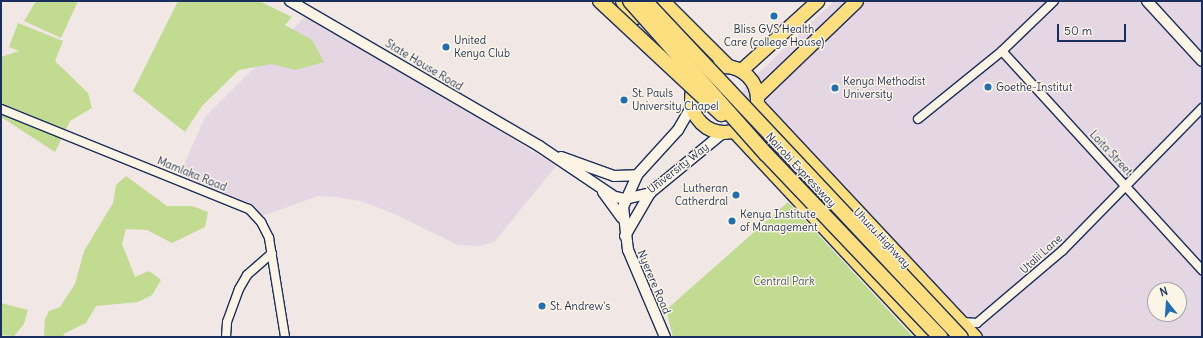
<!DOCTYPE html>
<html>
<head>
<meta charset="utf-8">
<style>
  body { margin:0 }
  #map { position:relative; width:1203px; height:338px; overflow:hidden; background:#f1e7e4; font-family:Delius,sans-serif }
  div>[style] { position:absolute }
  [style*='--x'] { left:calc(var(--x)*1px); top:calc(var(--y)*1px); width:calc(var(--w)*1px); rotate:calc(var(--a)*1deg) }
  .built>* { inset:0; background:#e4d6e2 }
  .green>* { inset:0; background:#c1db91 }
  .roads { filter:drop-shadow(1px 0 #1b2f5e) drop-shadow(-1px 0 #1b2f5e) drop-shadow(0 1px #1b2f5e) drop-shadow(0 -1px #1b2f5e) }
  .minor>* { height:8px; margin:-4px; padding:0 4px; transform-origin:4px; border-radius:4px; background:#fcf5e5 }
  .tertiary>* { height:10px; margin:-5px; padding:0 5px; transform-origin:5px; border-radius:5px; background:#fcf5e5 }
  .trunk>* { height:13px; margin:-6.5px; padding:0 6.5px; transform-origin:6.5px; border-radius:6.5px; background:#fedf80 }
  .trunk>.ring { margin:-6.5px; padding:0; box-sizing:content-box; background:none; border:13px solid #fedf80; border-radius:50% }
  .bridges { filter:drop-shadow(1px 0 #1b2f5e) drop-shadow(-1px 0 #1b2f5e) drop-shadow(0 1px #1b2f5e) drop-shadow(0 -1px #1b2f5e) }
  .motorway-bridge>* { height:14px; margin:-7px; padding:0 7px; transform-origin:7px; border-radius:7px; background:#fedf80 }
  .dots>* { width:11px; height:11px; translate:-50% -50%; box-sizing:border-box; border:2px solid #fcf5e5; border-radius:50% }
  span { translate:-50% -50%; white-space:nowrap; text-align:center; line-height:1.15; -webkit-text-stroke:3px #fcf5e5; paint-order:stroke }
  .poi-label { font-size:11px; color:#1b2f5e }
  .left { translate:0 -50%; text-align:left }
  .right { translate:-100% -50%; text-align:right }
  .street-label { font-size:11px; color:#1b2f5e }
  .park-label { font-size:11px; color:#445a6b }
  .frame { position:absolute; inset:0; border:2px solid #1b2f5e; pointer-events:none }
  .north { position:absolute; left:1147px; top:282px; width:40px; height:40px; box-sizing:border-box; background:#fcf5e5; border:1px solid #a2a6af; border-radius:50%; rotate:343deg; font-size:11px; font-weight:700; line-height:16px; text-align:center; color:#1b2f5e }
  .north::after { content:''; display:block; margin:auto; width:14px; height:18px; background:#1f6fb2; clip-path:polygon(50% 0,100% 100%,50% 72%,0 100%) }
  .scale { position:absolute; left:1057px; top:24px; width:69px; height:18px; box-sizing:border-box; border:2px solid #1b2f5e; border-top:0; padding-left:5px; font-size:12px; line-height:14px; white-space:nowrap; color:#1b2f5e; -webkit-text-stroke:3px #fcf5e5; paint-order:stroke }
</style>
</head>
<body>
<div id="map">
  <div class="built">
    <i style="clip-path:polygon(evenodd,834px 1px,1202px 1px,1202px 337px,956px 337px,740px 96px,747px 84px,834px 1px,1155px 290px,1179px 290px,1179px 314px,1155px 314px,1155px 290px)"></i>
    <i style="clip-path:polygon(309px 13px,556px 166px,495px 241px,480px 246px,458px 245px,397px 215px,361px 201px,336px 197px,318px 196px,262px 216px,254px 205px,179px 176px,205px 117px)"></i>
  </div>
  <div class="green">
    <i style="clip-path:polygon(36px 1px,78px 1px,61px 38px,24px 21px)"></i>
    <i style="clip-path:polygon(178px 1px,259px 1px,292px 17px,285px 25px,312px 40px,324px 62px,295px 70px,272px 64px,239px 70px,202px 106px,185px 132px,133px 91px)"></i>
    <i style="clip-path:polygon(18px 23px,63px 41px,55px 61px,88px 93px,92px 108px,70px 121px,55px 152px,1px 117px,1px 57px,19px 51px,9px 47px)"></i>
    <i style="clip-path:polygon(126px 176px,167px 206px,192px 206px,208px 212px,205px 227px,172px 243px,147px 230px,126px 229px,122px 244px,135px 277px,149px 271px,161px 280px,152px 295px,138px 302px,96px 306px,86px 323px,63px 334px,65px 337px,44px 337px,45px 319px,49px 311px,60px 307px,75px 284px,84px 251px,113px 203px,116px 185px)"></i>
    <i style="clip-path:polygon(788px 202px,913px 337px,673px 337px,666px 310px)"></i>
    <i style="clip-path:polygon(1px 303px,28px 310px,24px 324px,14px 336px,1px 335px)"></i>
  </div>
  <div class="roads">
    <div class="minor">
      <i style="--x:1002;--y:51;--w:297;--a:47.6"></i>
      <i style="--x:1;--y:109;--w:267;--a:22"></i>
      <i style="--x:249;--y:209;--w:18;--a:47"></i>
      <i style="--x:261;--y:222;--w:18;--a:63"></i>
      <i style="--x:269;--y:238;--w:100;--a:80.8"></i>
      <i style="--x:918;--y:119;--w:108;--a:-39"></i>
      <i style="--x:1002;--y:51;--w:72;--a:-43.9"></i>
      <i style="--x:962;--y:322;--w:15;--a:4"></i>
      <i style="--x:977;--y:323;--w:113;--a:-40.3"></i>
      <i style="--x:1063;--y:250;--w:199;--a:-45.6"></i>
      <i style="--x:226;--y:337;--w:15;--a:-86"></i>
      <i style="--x:227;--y:322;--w:35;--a:-70"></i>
      <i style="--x:239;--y:289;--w:16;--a:-60"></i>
      <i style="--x:247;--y:275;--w:33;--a:-41"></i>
    </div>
    <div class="tertiary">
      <i style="--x:290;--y:1;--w:288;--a:30.2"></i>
      <i style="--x:539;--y:146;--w:92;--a:33.9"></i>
      <i style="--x:615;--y:197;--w:10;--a:11"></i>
      <i style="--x:625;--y:199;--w:26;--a:-13"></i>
      <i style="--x:650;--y:193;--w:96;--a:-39.5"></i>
      <i style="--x:1147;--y:1;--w:81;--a:47.5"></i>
      <i style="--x:561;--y:157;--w:56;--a:19.7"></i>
      <i style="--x:614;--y:176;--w:23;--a:-2"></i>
      <i style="--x:603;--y:192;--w:32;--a:54"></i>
      <i style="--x:625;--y:236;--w:50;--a:-59.8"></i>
      <i style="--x:665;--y:337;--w:95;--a:-113"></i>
      <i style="--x:628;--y:250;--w:43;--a:-96.6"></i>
      <i style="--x:623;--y:207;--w:35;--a:-66"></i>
      <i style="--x:637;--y:175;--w:61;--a:-47.7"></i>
      <i style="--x:678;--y:130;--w:28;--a:-60"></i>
    </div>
    <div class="trunk">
      <i style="--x:622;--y:1;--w:21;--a:51"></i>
      <i style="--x:663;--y:1;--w:91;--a:45"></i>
      <i class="ring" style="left:691px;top:66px;width:53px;height:53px"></i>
      <i style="--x:741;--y:70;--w:103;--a:-42.2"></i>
      <i style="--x:757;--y:96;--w:137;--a:-43.8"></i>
      <i style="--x:757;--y:104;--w:319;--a:46.9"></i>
      <i style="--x:734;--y:131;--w:282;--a:47"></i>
    </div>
  </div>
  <div class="bridges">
    <div class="motorway-bridge">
      <i style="--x:600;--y:1;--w:166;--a:43"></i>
      <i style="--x:630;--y:1;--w:205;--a:48.4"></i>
      <i style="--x:766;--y:154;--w:253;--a:46.4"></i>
      <i style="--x:645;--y:1;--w:461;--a:46.8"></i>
    </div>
  </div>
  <div class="dots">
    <i style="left:774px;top:16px;background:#1f6fb2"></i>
    <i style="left:446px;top:47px;background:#1f6fb2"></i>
    <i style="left:988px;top:87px;background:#1f6fb2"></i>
    <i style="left:835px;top:88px;background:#1f6fb2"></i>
    <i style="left:624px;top:100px;background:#1f6fb2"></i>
    <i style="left:736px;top:195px;background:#1f6fb2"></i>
    <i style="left:732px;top:221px;background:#1f6fb2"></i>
    <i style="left:542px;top:306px;background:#1f6fb2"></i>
  </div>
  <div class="poi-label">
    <span style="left:774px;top:36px">Bliss GVS Health<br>Care (college House)</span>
    <span class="left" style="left:454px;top:47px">United<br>Kenya Club</span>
    <span class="left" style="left:843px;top:88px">Kenya Methodist<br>University</span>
    <span class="left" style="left:996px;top:87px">Goethe-Institut</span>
    <span class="left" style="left:632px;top:100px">St. Pauls<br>University Chapel</span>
    <span class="right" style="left:728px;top:195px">Lutheran<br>Catherdral</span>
    <span class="left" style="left:740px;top:221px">Kenya Institute<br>of Management</span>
    <span class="left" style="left:550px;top:306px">St. Andrew's</span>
  </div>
  <div class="street-label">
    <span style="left:424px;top:65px;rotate:31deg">State House Road</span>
    <span style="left:1111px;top:153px;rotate:47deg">Loita Street</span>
    <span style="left:678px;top:168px;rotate:-38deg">University Way</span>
    <span style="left:801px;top:170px;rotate:47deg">Nairobi Expressway</span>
    <span style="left:192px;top:174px;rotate:22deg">Mamlaka Road</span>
    <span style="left:882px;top:238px;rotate:47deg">Uhuru Highway</span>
    <span style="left:1041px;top:254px;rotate:-42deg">Utalii Lane</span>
    <span style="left:654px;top:282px;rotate:67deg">Nyerere Road</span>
  </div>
  <div class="park-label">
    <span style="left:784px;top:281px">Central Park</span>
  </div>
  <div class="frame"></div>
  <div class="north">N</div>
  <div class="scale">50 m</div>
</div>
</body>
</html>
